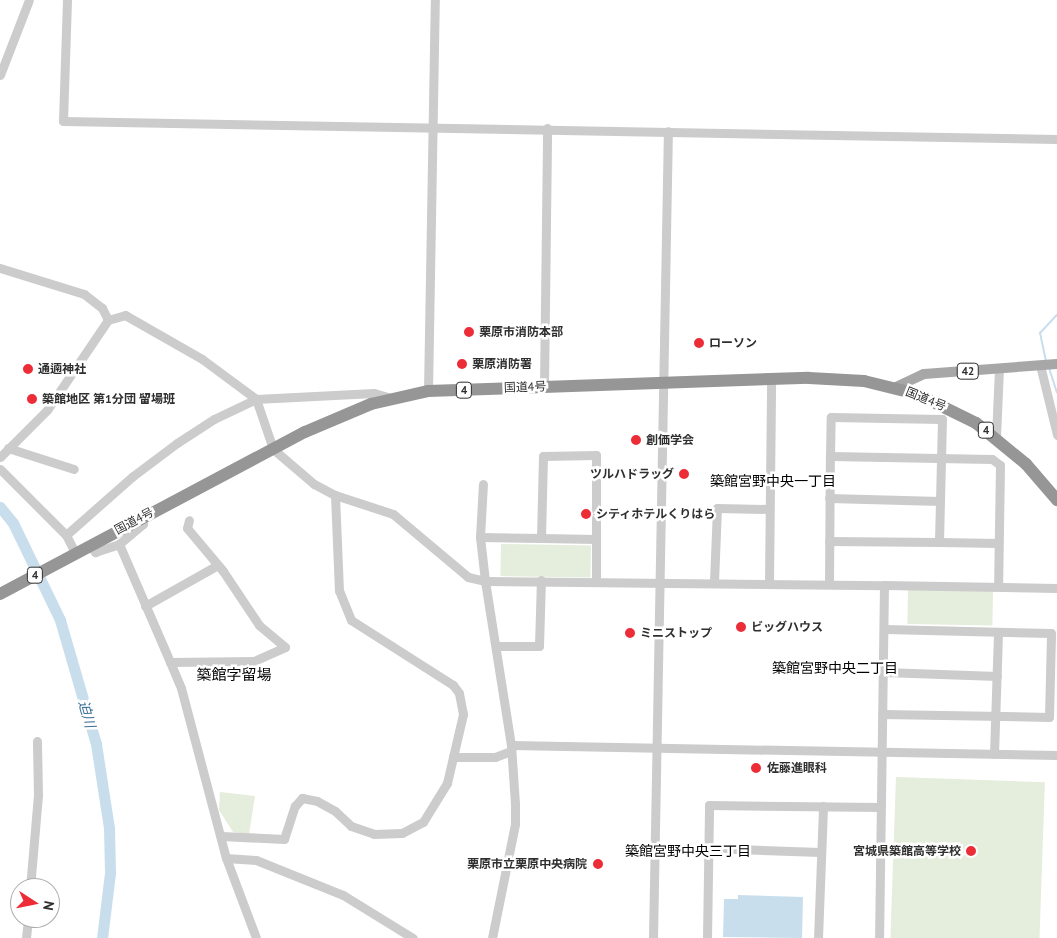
<!DOCTYPE html>
<html>
<head>
<meta charset="utf-8">
<style>
  body { margin:0 }
  #map { position:relative; width:1057px; height:938px; overflow:hidden; background:#fff; font-family:"PT Sans","Noto Sans JP",sans-serif }
  div>[style] { position:absolute }
  [style*='--x'] { left:calc(var(--x)*1px); top:calc(var(--y)*1px); width:calc(var(--w)*1px); rotate:calc(var(--a)*1deg) }
  .green>* { inset:0; background:#e5eddc; transform-origin:0 0 }
  .water>* { inset:0; background:#c8deed }
  .stream>* { height:2px; margin:-1px; padding:0 1px; transform-origin:1px; border-radius:1px; background:#c8deed }
  .river>* { height:11px; margin:-5.5px; padding:0 5.5px; transform-origin:5.5px; border-radius:5.5px; background:#c8deed }
  .minor>* { height:9px; margin:-4.5px; padding:0 4.5px; transform-origin:4.5px; border-radius:4.5px; background:#ccc }
  .major>* { height:10px; margin:-5px; padding:0 5px; transform-origin:5px; border-radius:5px; background:#a7a7a7 }
  .highway>* { height:12px; margin:-6px; padding:0 6px; transform-origin:6px; border-radius:6px; background:#969696 }
  .dots>* { width:14px; height:14px; translate:-50% -50%; box-sizing:border-box; border:2px solid #fff; border-radius:50% }
  span { translate:-50% -50%; white-space:nowrap; text-align:center; line-height:1.15; -webkit-text-stroke:5px #fff; paint-order:stroke }
  .shield-label span { padding:1px 4px; background:#fff; border:1px solid; border-radius:4px; -webkit-text-stroke-width:0 }
  .shield-label { font-size:11px; color:#2f2f2f; font-weight:700 }
  .poi-label { font-size:12px; color:#2f2f2f; font-weight:700 }
  .left { translate:0 -50%; text-align:left }
  .right { translate:-100% -50%; text-align:right }
  .street-label { font-size:12px; color:#2f2f2f }
  .neighbourhood-label { font-size:14px; color:#000 }
  .water-label { font-size:14px; color:#3a7095; font-style:italic }
  .quarter-label { font-size:15px; color:#000 }
  .north { position:absolute; left:10px; top:878px; width:50px; height:50px; box-sizing:border-box; background:#fff; border:1px solid #acacac; border-radius:50%; rotate:101deg; font-size:14px; font-weight:700; line-height:20px; text-align:center; color:#2f2f2f }
  .north::after { content:''; display:block; margin:auto; width:18px; height:22px; background:#ec2c37; clip-path:polygon(50% 0,100% 100%,50% 72%,0 100%) }
</style>
</head>
<body>
<div id="map">
  <div class="green">
    <i style="left:501px;top:544px;width:90px;height:32px;rotate:1deg"></i>
    <i style="left:908px;top:589px;width:85px;height:35px;rotate:1deg"></i>
    <i style="left:896px;top:777px;width:149px;height:161px;rotate:2deg"></i>
    <i style="clip-path:polygon(220px 792px,255px 796px,249px 834px,233px 832px,219px 810px)"></i>
  </div>
  <div class="water">
    <i style="clip-path:polygon(738px 895px,803px 897px,802px 938px,723px 937px,724px 899px,738px 899px)"></i>
  </div>
  <div class="stream">
    <i style="--x:1046;--y:361;--w:29;--a:-102"></i>
    <i style="--x:1040;--y:333;--w:25;--a:-47"></i>
    <i style="--x:1049;--y:368;--w:26;--a:72"></i>
  </div>
  <div class="river">
    <i style="--x:0;--y:507;--w:21;--a:51"></i>
    <i style="--x:13;--y:523;--w:108;--a:64.1"></i>
    <i style="--x:60;--y:620;--w:129;--a:73.8"></i>
    <i style="--x:96;--y:744;--w:85;--a:81.2"></i>
    <i style="--x:109;--y:828;--w:45;--a:88.7"></i>
    <i style="--x:110;--y:873;--w:65;--a:97"></i>
  </div>
  <div class="minor">
    <i style="--x:67;--y:0;--w:121;--a:91.9"></i>
    <i style="--x:63;--y:121;--w:994;--a:1.04"></i>
    <i style="--x:0;--y:75;--w:80;--a:-68.9"></i>
    <i style="--x:0;--y:268;--w:88;--a:17.2"></i>
    <i style="--x:84;--y:294;--w:23;--a:38"></i>
    <i style="--x:102;--y:308;--w:13;--a:63"></i>
    <i style="--x:1040;--y:365;--w:72;--a:76.3"></i>
    <i style="--x:544;--y:386;--w:258;--a:-89.3"></i>
    <i style="--x:428;--y:391;--w:391;--a:-89"></i>
    <i style="--x:996;--y:437;--w:68;--a:-87.5"></i>
    <i style="--x:8;--y:448;--w:69;--a:17.7"></i>
    <i style="--x:830;--y:456;--w:39;--a:-89"></i>
    <i style="--x:831;--y:417;--w:111;--a:1"></i>
    <i style="--x:942;--y:419;--w:123;--a:91.4"></i>
    <i style="--x:939;--y:542;--w:59;--a:1"></i>
    <i style="--x:0;--y:457;--w:66;--a:-45"></i>
    <i style="--x:47;--y:410;--w:109;--a:-55.9"></i>
    <i style="--x:108;--y:320;--w:18;--a:-16"></i>
    <i style="--x:125;--y:315;--w:89;--a:29.7"></i>
    <i style="--x:202;--y:359;--w:67;--a:36.5"></i>
    <i style="--x:256;--y:399;--w:53;--a:71.2"></i>
    <i style="--x:273;--y:449;--w:54;--a:40.5"></i>
    <i style="--x:314;--y:484;--w:24;--a:28"></i>
    <i style="--x:335;--y:495;--w:61;--a:18.1"></i>
    <i style="--x:393;--y:514;--w:98;--a:40"></i>
    <i style="--x:468;--y:577;--w:17;--a:13"></i>
    <i style="--x:485;--y:581;--w:166;--a:81"></i>
    <i style="--x:511;--y:745;--w:59;--a:86.1"></i>
    <i style="--x:515;--y:804;--w:20;--a:90"></i>
    <i style="--x:515;--y:824;--w:116;--a:101.4"></i>
    <i style="--x:0;--y:469;--w:93;--a:45"></i>
    <i style="--x:66;--y:535;--w:20;--a:63"></i>
    <i style="--x:829;--y:498;--w:111;--a:1.5"></i>
    <i style="--x:66;--y:535;--w:89;--a:-41.4"></i>
    <i style="--x:133;--y:476;--w:55;--a:-36.9"></i>
    <i style="--x:177;--y:443;--w:44;--a:-33"></i>
    <i style="--x:214;--y:419;--w:47;--a:-25.5"></i>
    <i style="--x:256;--y:399;--w:118;--a:-2.9"></i>
    <i style="--x:374;--y:393;--w:18;--a:16"></i>
    <i style="--x:480;--y:537;--w:53;--a:-86.8"></i>
    <i style="--x:541;--y:538;--w:55;--a:1"></i>
    <i style="--x:829;--y:541;--w:110;--a:0.5"></i>
    <i style="--x:119;--y:544;--w:31;--a:-40"></i>
    <i style="--x:143;--y:524;--w:7;--a:-117"></i>
    <i style="--x:90;--y:545;--w:9;--a:54"></i>
    <i style="--x:95;--y:552;--w:25;--a:-18"></i>
    <i style="--x:119;--y:544;--w:129;--a:66.6"></i>
    <i style="--x:170;--y:662;--w:28;--a:67"></i>
    <i style="--x:181;--y:688;--w:176;--a:75.2"></i>
    <i style="--x:226;--y:858;--w:85;--a:69.4"></i>
    <i style="--x:596;--y:581;--w:126;--a:-90"></i>
    <i style="--x:596;--y:455;--w:53;--a:178.9"></i>
    <i style="--x:543;--y:456;--w:82;--a:91.4"></i>
    <i style="--x:541;--y:538;--w:61;--a:-179.1"></i>
    <i style="--x:480;--y:537;--w:44;--a:83.5"></i>
    <i style="--x:485;--y:581;--w:399;--a:0.6"></i>
    <i style="--x:884;--y:585;--w:353;--a:90.8"></i>
    <i style="--x:714;--y:582;--w:74;--a:-87.7"></i>
    <i style="--x:717;--y:508;--w:52;--a:1.1"></i>
    <i style="--x:769;--y:583;--w:204;--a:-89.4"></i>
    <i style="--x:829;--y:584;--w:128;--a:-89.6"></i>
    <i style="--x:830;--y:456;--w:162;--a:1.1"></i>
    <i style="--x:992;--y:459;--w:10;--a:37"></i>
    <i style="--x:1000;--y:465;--w:121;--a:90.9"></i>
    <i style="--x:884;--y:585;--w:173;--a:1"></i>
    <i style="--x:145;--y:606;--w:81;--a:-29.4"></i>
    <i style="--x:496;--y:646;--w:43;--a:0"></i>
    <i style="--x:539;--y:646;--w:66;--a:-88.3"></i>
    <i style="--x:170;--y:662;--w:84;--a:-0.7"></i>
    <i style="--x:254;--y:661;--w:34;--a:-24"></i>
    <i style="--x:285;--y:647;--w:34;--a:-140"></i>
    <i style="--x:259;--y:625;--w:65;--a:-123.7"></i>
    <i style="--x:223;--y:571;--w:56;--a:-129.9"></i>
    <i style="--x:187;--y:528;--w:8;--a:-76"></i>
    <i style="--x:884;--y:672;--w:113;--a:2"></i>
    <i style="--x:882;--y:714;--w:167;--a:1"></i>
    <i style="--x:1049;--y:717;--w:84;--a:-88.6"></i>
    <i style="--x:1051;--y:633;--w:166;--a:-178.6"></i>
    <i style="--x:511;--y:745;--w:546;--a:1.05"></i>
    <i style="--x:994;--y:754;--w:121;--a:-88.1"></i>
    <i style="--x:453;--y:757;--w:42;--a:0"></i>
    <i style="--x:495;--y:757;--w:17;--a:-21"></i>
    <i style="--x:221;--y:836;--w:63;--a:2.7"></i>
    <i style="--x:284;--y:839;--w:35;--a:-72"></i>
    <i style="--x:295;--y:806;--w:11;--a:-49"></i>
    <i style="--x:302;--y:798;--w:15;--a:11"></i>
    <i style="--x:317;--y:801;--w:21;--a:29"></i>
    <i style="--x:335;--y:811;--w:22;--a:43"></i>
    <i style="--x:351;--y:826;--w:24;--a:19"></i>
    <i style="--x:374;--y:834;--w:28;--a:-2"></i>
    <i style="--x:402;--y:833;--w:24;--a:-28"></i>
    <i style="--x:423;--y:822;--w:46;--a:-58.4"></i>
    <i style="--x:447;--y:783;--w:71;--a:-76.9"></i>
    <i style="--x:463;--y:714;--w:21;--a:-101"></i>
    <i style="--x:459;--y:693;--w:10;--a:-127"></i>
    <i style="--x:453;--y:685;--w:121;--a:-147.5"></i>
    <i style="--x:351;--y:620;--w:31;--a:-112"></i>
    <i style="--x:339;--y:591;--w:96;--a:-92.4"></i>
    <i style="--x:709;--y:848;--w:111;--a:2.1"></i>
    <i style="--x:226;--y:858;--w:30;--a:4"></i>
    <i style="--x:256;--y:860;--w:94;--a:21.9"></i>
    <i style="--x:343;--y:895;--w:82;--a:31.6"></i>
    <i style="--x:30;--y:888;--w:93;--a:-85.1"></i>
    <i style="--x:38;--y:795;--w:54;--a:-91.1"></i>
    <i style="--x:26;--y:938;--w:20;--a:-84"></i>
    <i style="--x:653;--y:938;--w:807;--a:-88.94"></i>
    <i style="--x:707;--y:938;--w:133;--a:-89.1"></i>
    <i style="--x:709;--y:805;--w:171;--a:0.7"></i>
    <i style="--x:818;--y:938;--w:132;--a:-87.8"></i>
  </div>
  <div class="major">
    <i style="--x:896;--y:387;--w:31;--a:-25"></i>
    <i style="--x:924;--y:374;--w:133;--a:-4.3"></i>
  </div>
  <div class="highway">
    <i style="--x:0;--y:594;--w:345;--a:-28"></i>
    <i style="--x:305;--y:432;--w:72;--a:-23"></i>
    <i style="--x:371;--y:404;--w:58;--a:-12.8"></i>
    <i style="--x:428;--y:391;--w:381;--a:-2"></i>
    <i style="--x:809;--y:378;--w:55;--a:3.1"></i>
    <i style="--x:864;--y:381;--w:55;--a:13.8"></i>
    <i style="--x:917;--y:394;--w:66;--a:26.2"></i>
    <i style="--x:976;--y:423;--w:65;--a:39.4"></i>
    <i style="--x:1026;--y:464;--w:48;--a:49.3"></i>
  </div>
  <div class="dots">
    <i style="left:469px;top:332px;background:#ec2c37"></i>
    <i style="left:699px;top:343px;background:#ec2c37"></i>
    <i style="left:462px;top:364px;background:#ec2c37"></i>
    <i style="left:28px;top:369px;background:#ec2c37"></i>
    <i style="left:32px;top:399px;background:#ec2c37"></i>
    <i style="left:636px;top:440px;background:#ec2c37"></i>
    <i style="left:684px;top:474px;background:#ec2c37"></i>
    <i style="left:586px;top:514px;background:#ec2c37"></i>
    <i style="left:741px;top:627px;background:#ec2c37"></i>
    <i style="left:630px;top:633px;background:#ec2c37"></i>
    <i style="left:756px;top:768px;background:#ec2c37"></i>
    <i style="left:971px;top:851px;background:#ec2c37"></i>
    <i style="left:598px;top:864px;background:#ec2c37"></i>
  </div>
  <div class="shield-label">
    <span style="left:968px;top:371px">42</span>
    <span style="left:464px;top:390px">4</span>
    <span style="left:986px;top:430px">4</span>
    <span style="left:35px;top:575px">4</span>
  </div>
  <div class="poi-label">
    <span class="left" style="left:479px;top:332px">栗原市消防本部</span>
    <span class="left" style="left:709px;top:343px">ローソン</span>
    <span class="left" style="left:472px;top:364px">栗原消防署</span>
    <span class="left" style="left:38px;top:369px">通遖神社</span>
    <span class="left" style="left:42px;top:399px">築館地区 第1分団 留場班</span>
    <span class="left" style="left:646px;top:440px">創価学会</span>
    <span class="right" style="left:674px;top:474px">ツルハドラッグ</span>
    <span class="left" style="left:596px;top:514px">シティホテルくりはら</span>
    <span class="left" style="left:751px;top:627px">ビッグハウス</span>
    <span class="left" style="left:640px;top:633px">ミニストップ</span>
    <span class="left" style="left:767px;top:768px">佐藤進眼科</span>
    <span class="right" style="left:961px;top:851px">宮城県築館高等学校</span>
    <span class="right" style="left:587px;top:864px">栗原市立栗原中央病院</span>
  </div>
  <div class="street-label">
    <span style="left:525px;top:387px;rotate:-2deg">国道4号</span>
    <span style="left:926px;top:399px;rotate:22deg">国道4号</span>
    <span style="left:134px;top:521px;rotate:-28deg">国道4号</span>
  </div>
  <div class="neighbourhood-label">
    <span style="left:773px;top:481px">築館宮野中央一丁目</span>
    <span style="left:835px;top:668px">築館宮野中央二丁目</span>
    <span style="left:688px;top:851px">築館宮野中央三丁目</span>
  </div>
  <div class="water-label">
    <span style="left:87px;top:714px;rotate:74deg">迫川</span>
  </div>
  <div class="quarter-label">
    <span style="left:234px;top:675px">築館字留場</span>
  </div>
  <div class="north">N</div>
</div>
</body>
</html>
